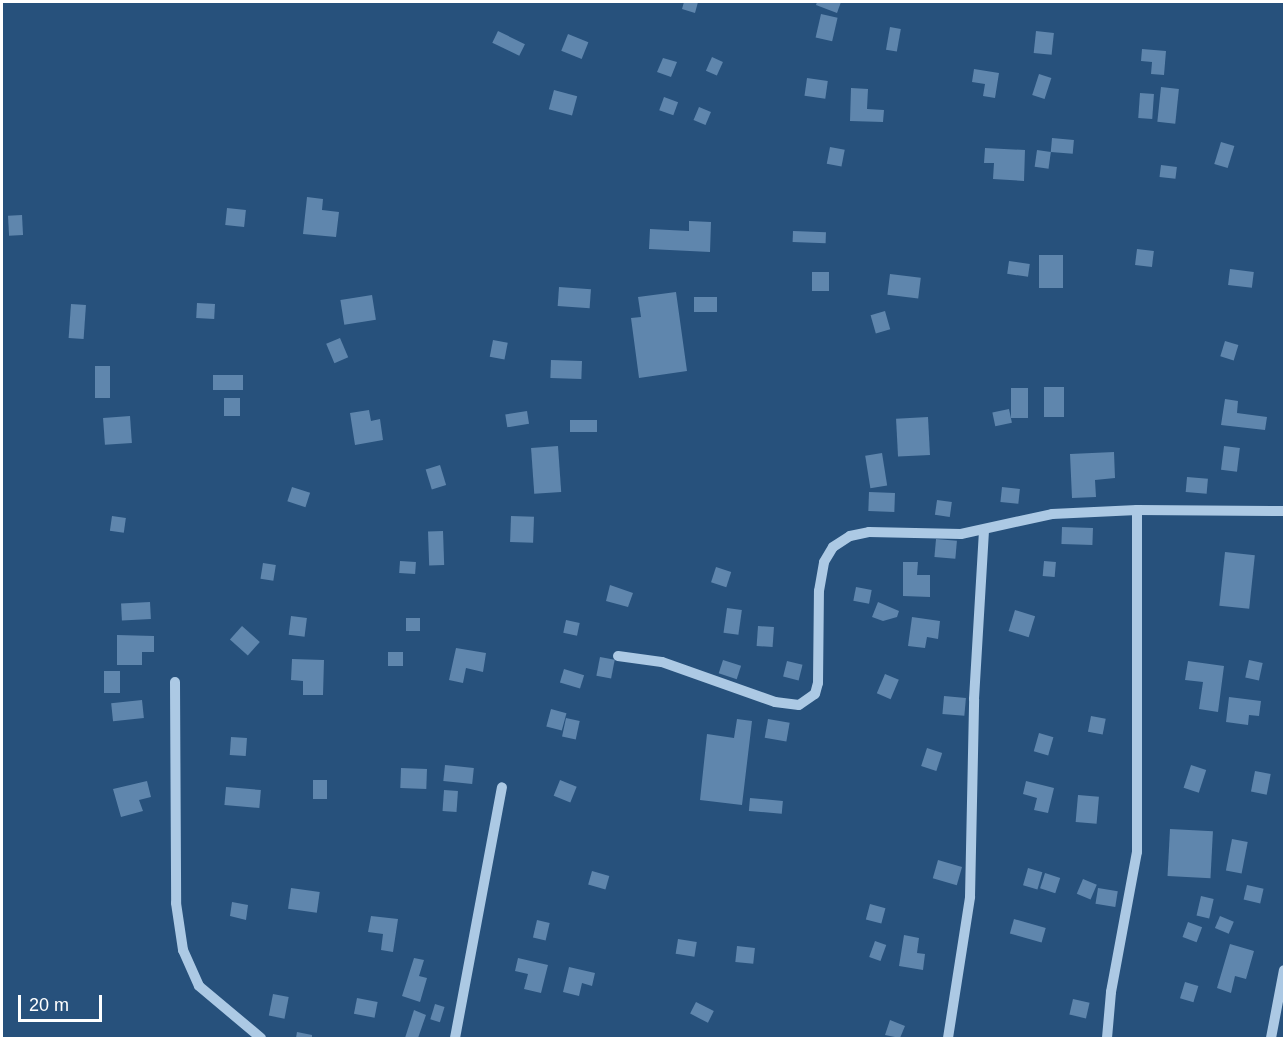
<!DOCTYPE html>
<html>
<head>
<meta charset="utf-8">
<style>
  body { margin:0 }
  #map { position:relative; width:1286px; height:1040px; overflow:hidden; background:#27517c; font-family:Arial,sans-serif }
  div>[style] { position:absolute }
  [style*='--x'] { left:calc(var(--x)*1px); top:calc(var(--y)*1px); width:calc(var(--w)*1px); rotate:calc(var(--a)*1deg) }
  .building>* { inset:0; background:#5f86ad; transform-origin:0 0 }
  .minor>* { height:10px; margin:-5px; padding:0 5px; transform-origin:5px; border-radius:5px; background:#acc9e4 }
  span { translate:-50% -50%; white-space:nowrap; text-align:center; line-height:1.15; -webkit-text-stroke:6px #27517c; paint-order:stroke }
  .frame { position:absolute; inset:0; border:3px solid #fff; pointer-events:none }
  .scale { position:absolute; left:18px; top:995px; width:84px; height:27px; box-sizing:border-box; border:3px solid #fff; border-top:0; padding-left:8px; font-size:18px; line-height:21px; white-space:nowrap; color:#fff; -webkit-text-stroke:4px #27517c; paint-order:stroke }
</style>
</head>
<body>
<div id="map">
  <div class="building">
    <i style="clip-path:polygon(684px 2px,698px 2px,695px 13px,682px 9px)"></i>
    <i style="clip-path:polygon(817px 2px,841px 2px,837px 13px,816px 5px)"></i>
    <i style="left:821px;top:14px;width:17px;height:24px;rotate:13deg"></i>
    <i style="left:890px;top:27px;width:11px;height:23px;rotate:10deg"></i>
    <i style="left:498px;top:31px;width:30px;height:13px;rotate:26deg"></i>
    <i style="left:1036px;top:31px;width:18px;height:22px;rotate:6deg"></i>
    <i style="left:568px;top:34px;width:22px;height:18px;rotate:22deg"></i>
    <i style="clip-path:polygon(1142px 49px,1166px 51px,1164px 75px,1151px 74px,1152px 62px,1141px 61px)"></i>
    <i style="left:712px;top:57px;width:12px;height:15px;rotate:24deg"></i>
    <i style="clip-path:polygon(663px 58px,677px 62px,671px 77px,657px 72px)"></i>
    <i style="clip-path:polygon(974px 69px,999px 73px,995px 98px,983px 96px,985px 84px,972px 82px)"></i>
    <i style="left:1039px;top:74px;width:13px;height:22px;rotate:18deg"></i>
    <i style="left:807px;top:78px;width:21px;height:18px;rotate:8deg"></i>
    <i style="left:1161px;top:87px;width:18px;height:35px;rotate:6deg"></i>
    <i style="clip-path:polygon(851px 88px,868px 89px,867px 109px,884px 110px,883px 122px,850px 121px)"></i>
    <i style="left:554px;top:90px;width:24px;height:20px;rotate:15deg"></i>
    <i style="left:1140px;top:93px;width:14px;height:25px;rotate:4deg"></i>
    <i style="left:664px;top:97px;width:15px;height:14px;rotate:20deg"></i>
    <i style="left:699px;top:107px;width:13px;height:14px;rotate:23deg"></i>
    <i style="left:1052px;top:138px;width:22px;height:14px;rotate:5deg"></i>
    <i style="left:1221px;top:142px;width:14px;height:23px;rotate:17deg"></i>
    <i style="left:830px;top:147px;width:15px;height:17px;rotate:11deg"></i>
    <i style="clip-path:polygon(985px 148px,1025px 150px,1024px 181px,993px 179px,994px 163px,984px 163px)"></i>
    <i style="left:1037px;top:150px;width:14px;height:17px;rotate:8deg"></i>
    <i style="left:1161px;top:165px;width:16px;height:12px;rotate:7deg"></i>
    <i style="clip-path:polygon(307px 197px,323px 199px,322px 210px,339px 212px,336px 237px,303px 234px)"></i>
    <i style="left:227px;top:208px;width:19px;height:17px;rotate:6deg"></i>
    <i style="left:22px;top:215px;width:20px;height:14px;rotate:87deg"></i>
    <i style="clip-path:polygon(689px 221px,711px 222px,710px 252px,649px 249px,650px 229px,689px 231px)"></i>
    <i style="left:793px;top:231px;width:33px;height:11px;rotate:2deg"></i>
    <i style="left:1137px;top:249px;width:17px;height:16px;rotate:7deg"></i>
    <i style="left:1039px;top:255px;width:24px;height:33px"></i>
    <i style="left:1009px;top:261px;width:21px;height:13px;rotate:8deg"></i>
    <i style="left:1230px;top:269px;width:24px;height:16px;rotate:7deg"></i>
    <i style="left:812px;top:272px;width:17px;height:19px"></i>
    <i style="left:890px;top:274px;width:31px;height:21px;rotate:7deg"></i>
    <i style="left:559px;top:287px;width:32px;height:19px;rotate:4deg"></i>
    <i style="clip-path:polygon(676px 292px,687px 371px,639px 378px,631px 318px,641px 317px,638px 297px)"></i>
    <i style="left:372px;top:295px;width:25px;height:32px;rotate:81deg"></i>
    <i style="left:694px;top:297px;width:23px;height:15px"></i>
    <i style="left:197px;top:303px;width:18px;height:15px;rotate:3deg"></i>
    <i style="left:71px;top:304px;width:15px;height:34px;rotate:4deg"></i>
    <i style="left:885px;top:311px;width:19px;height:15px;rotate:74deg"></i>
    <i style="left:340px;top:338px;width:21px;height:15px;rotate:67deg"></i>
    <i style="left:493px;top:340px;width:15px;height:17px;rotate:11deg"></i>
    <i style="left:1225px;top:341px;width:14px;height:16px;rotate:17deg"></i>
    <i style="left:551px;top:360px;width:31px;height:18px;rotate:2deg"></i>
    <i style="left:95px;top:366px;width:15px;height:32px"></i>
    <i style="left:243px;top:375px;width:15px;height:30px;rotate:90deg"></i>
    <i style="left:1044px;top:387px;width:20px;height:30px"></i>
    <i style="left:1011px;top:388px;width:17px;height:30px"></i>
    <i style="left:224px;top:398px;width:16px;height:18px"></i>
    <i style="clip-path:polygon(1225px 399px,1238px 401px,1237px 413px,1267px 417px,1265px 430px,1221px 425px)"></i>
    <i style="left:1009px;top:409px;width:14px;height:17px;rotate:78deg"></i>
    <i style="clip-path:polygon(369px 410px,371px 421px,380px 419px,383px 440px,355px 445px,350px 413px)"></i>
    <i style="left:527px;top:411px;width:13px;height:22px;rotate:81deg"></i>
    <i style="left:130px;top:416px;width:27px;height:27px;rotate:86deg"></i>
    <i style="left:928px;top:417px;width:38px;height:32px;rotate:87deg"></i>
    <i style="left:597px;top:420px;width:12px;height:27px;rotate:90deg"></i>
    <i style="left:558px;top:446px;width:46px;height:27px;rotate:86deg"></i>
    <i style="left:1224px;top:446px;width:16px;height:24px;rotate:7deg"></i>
    <i style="clip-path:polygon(1114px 452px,1115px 478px,1095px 480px,1096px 497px,1072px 498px,1070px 454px)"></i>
    <i style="left:882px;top:453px;width:33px;height:17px;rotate:81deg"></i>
    <i style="left:440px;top:465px;width:21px;height:15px;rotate:73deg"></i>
    <i style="left:1187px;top:477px;width:21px;height:15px;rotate:5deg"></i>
    <i style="left:292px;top:487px;width:19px;height:15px;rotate:18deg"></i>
    <i style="left:1002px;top:487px;width:18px;height:15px;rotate:6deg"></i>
    <i style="left:869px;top:492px;width:26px;height:19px;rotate:2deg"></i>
    <i style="left:937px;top:500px;width:15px;height:15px;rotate:8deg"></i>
    <i style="left:112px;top:516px;width:14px;height:15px;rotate:8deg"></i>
    <i style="left:511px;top:516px;width:23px;height:26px;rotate:2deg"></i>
    <i style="left:1062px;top:527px;width:31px;height:17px;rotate:2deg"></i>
    <i style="left:443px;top:531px;width:34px;height:15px;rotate:88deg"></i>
    <i style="left:936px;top:539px;width:21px;height:18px;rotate:5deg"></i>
    <i style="left:1225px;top:552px;width:30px;height:54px;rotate:6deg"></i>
    <i style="left:400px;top:561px;width:16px;height:12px;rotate:4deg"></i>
    <i style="left:1044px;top:561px;width:12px;height:15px;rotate:5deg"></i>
    <i style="clip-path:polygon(903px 562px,918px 562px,917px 575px,930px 575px,930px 597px,903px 596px)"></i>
    <i style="left:263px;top:563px;width:13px;height:16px;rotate:9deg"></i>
    <i style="left:716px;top:567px;width:16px;height:16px;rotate:18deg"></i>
    <i style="clip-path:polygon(610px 585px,633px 593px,628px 607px,606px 601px)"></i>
    <i style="left:856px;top:587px;width:16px;height:14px;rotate:11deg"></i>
    <i style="left:150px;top:602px;width:17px;height:29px;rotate:87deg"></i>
    <i style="clip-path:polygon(878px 602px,899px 611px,897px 617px,883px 621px,872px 617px)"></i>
    <i style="left:727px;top:608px;width:15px;height:25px;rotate:8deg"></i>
    <i style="left:1015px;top:610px;width:21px;height:22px;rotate:17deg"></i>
    <i style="left:291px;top:616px;width:16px;height:19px;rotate:7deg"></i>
    <i style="clip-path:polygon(912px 617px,940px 621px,938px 639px,927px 637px,925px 648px,908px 646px)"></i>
    <i style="left:406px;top:618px;width:14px;height:13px"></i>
    <i style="left:566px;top:620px;width:14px;height:13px;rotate:12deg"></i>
    <i style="left:242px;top:626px;width:24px;height:18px;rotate:42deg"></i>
    <i style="left:758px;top:626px;width:16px;height:20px;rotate:4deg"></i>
    <i style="clip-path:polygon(117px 635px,154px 636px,154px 652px,142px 652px,142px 665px,117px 665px)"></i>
    <i style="clip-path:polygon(456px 648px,486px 653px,483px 672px,466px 668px,463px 683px,449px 680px)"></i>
    <i style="left:388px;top:652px;width:15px;height:14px"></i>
    <i style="left:600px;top:657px;width:15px;height:19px;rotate:11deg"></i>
    <i style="clip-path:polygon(292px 659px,324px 660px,323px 695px,303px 695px,303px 681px,291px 680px)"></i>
    <i style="left:723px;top:660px;width:19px;height:14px;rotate:18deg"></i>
    <i style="left:1249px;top:660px;width:14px;height:18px;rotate:12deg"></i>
    <i style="left:787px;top:661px;width:16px;height:16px;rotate:14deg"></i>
    <i style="clip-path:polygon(1188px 661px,1224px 666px,1218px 712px,1199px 709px,1203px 682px,1185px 680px)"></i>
    <i style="left:564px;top:669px;width:21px;height:14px;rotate:17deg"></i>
    <i style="left:104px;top:671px;width:16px;height:22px"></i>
    <i style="left:885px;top:674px;width:15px;height:21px;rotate:23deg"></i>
    <i style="left:944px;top:696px;width:22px;height:18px;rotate:5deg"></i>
    <i style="clip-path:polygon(1229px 697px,1261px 701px,1259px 716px,1249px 715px,1248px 725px,1226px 722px)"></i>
    <i style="left:142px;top:700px;width:18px;height:31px;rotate:84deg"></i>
    <i style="left:551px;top:709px;width:16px;height:18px;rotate:15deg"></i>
    <i style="left:1091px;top:716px;width:15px;height:16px;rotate:11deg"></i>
    <i style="left:566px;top:718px;width:14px;height:19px;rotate:12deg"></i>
    <i style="clip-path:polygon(737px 719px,752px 721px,742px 805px,700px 800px,707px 734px,734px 738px)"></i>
    <i style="left:768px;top:719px;width:22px;height:19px;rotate:10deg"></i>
    <i style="left:1039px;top:733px;width:15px;height:19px;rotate:16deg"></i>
    <i style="left:231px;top:737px;width:16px;height:18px;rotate:4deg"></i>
    <i style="left:927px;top:748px;width:16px;height:19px;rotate:18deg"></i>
    <i style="left:445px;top:765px;width:29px;height:16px;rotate:6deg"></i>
    <i style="left:1191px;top:765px;width:16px;height:24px;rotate:18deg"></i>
    <i style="left:401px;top:768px;width:26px;height:20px;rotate:2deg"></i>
    <i style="left:1255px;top:771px;width:16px;height:21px;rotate:11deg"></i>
    <i style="left:313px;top:780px;width:14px;height:19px"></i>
    <i style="left:560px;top:780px;width:18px;height:17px;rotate:22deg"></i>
    <i style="clip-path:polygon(147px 781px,151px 797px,139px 800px,143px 811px,121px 817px,113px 789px)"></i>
    <i style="clip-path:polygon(1026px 781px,1054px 788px,1048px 813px,1034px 810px,1037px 798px,1023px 794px)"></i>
    <i style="left:226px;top:787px;width:35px;height:18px;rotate:5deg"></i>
    <i style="left:444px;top:790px;width:14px;height:21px;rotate:4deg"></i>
    <i style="left:1078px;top:795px;width:21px;height:27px;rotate:5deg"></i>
    <i style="left:750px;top:798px;width:33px;height:13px;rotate:5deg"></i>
    <i style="left:1170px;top:829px;width:43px;height:47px;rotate:3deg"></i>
    <i style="left:1232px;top:839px;width:16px;height:32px;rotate:11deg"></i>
    <i style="left:938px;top:860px;width:25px;height:19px;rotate:16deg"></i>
    <i style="left:1028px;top:868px;width:15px;height:18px;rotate:16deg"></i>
    <i style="left:592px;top:871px;width:18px;height:14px;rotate:16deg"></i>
    <i style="left:1045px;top:873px;width:16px;height:16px;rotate:18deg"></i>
    <i style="left:1083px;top:879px;width:15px;height:16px;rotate:23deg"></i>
    <i style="left:1247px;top:885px;width:17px;height:15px;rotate:13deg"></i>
    <i style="left:291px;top:888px;width:29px;height:21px;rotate:8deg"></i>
    <i style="left:1098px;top:888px;width:20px;height:16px;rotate:9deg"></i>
    <i style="left:1201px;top:896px;width:13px;height:20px;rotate:13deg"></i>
    <i style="clip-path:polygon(232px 902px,248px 905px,246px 920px,230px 916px)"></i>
    <i style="left:870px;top:904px;width:16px;height:16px;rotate:15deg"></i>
    <i style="clip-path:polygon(371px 916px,398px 919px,393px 952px,381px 950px,383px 934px,368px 932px)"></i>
    <i style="left:1220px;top:916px;width:15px;height:13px;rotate:23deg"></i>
    <i style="left:1014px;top:919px;width:33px;height:15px;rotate:16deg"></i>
    <i style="left:537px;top:920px;width:13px;height:18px;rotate:13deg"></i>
    <i style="left:1188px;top:922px;width:15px;height:16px;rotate:20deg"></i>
    <i style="clip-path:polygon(904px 935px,919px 938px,917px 953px,925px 954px,923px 970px,899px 966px)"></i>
    <i style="left:678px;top:939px;width:19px;height:15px;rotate:9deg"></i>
    <i style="left:875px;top:941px;width:12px;height:17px;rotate:20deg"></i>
    <i style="clip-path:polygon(1230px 944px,1254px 951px,1246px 979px,1235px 976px,1231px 993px,1217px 988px)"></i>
    <i style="left:737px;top:946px;width:18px;height:16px;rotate:6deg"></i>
    <i style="clip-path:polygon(414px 958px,424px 960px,419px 976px,427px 978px,420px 1002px,402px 996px)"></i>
    <i style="clip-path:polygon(518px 958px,548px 965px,541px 993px,524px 989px,528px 974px,515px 971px)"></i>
    <i style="clip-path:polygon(569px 967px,595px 973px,592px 986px,582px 983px,579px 996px,563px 992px)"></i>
    <i style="left:1185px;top:982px;width:14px;height:17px;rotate:17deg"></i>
    <i style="left:273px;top:994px;width:16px;height:22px;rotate:11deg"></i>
    <i style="left:357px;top:998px;width:21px;height:16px;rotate:11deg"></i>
    <i style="left:1073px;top:999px;width:17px;height:16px;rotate:13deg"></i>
    <i style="left:696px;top:1002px;width:20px;height:13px;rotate:27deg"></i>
    <i style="left:435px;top:1004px;width:10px;height:16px;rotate:17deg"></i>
    <i style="clip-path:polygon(414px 1010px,426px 1015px,418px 1038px,405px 1038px)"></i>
    <i style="clip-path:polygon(890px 1020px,905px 1026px,900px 1038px,885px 1035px)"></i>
    <i style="clip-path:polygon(297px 1032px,312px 1035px,312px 1038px,296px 1038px)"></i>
  </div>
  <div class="minor">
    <i style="--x:618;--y:656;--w:44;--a:7.8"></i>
    <i style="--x:662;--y:662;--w:120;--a:19.5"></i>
    <i style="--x:775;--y:702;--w:24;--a:7"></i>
    <i style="--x:799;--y:705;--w:19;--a:-35"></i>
    <i style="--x:815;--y:694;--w:11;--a:-75"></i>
    <i style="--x:818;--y:683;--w:92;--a:-89.4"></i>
    <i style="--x:819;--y:591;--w:29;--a:-80"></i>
    <i style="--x:824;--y:562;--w:17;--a:-59"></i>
    <i style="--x:833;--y:547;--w:20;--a:-33"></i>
    <i style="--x:850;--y:536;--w:19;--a:-12"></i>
    <i style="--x:869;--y:532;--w:92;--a:1.2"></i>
    <i style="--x:961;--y:534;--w:93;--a:-12.4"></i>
    <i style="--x:1052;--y:514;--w:85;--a:-2.7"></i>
    <i style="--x:1137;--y:510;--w:147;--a:0.4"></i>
    <i style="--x:175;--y:682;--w:221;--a:89.7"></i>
    <i style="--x:176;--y:903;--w:48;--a:81.5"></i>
    <i style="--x:183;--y:950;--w:39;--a:66"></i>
    <i style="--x:199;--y:986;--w:81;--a:40"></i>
    <i style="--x:455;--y:1038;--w:255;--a:-79.4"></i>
    <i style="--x:948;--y:1038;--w:143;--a:-81.1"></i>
    <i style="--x:970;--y:897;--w:198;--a:-88.8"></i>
    <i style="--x:974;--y:699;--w:168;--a:-86.6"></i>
    <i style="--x:1107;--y:1038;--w:46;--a:-85"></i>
    <i style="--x:1111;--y:992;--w:142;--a:-79.5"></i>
    <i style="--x:1137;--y:852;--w:342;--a:-90"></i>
    <i style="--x:1271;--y:1038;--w:69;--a:-79.2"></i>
  </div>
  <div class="frame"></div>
  <div class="scale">20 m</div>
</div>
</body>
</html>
